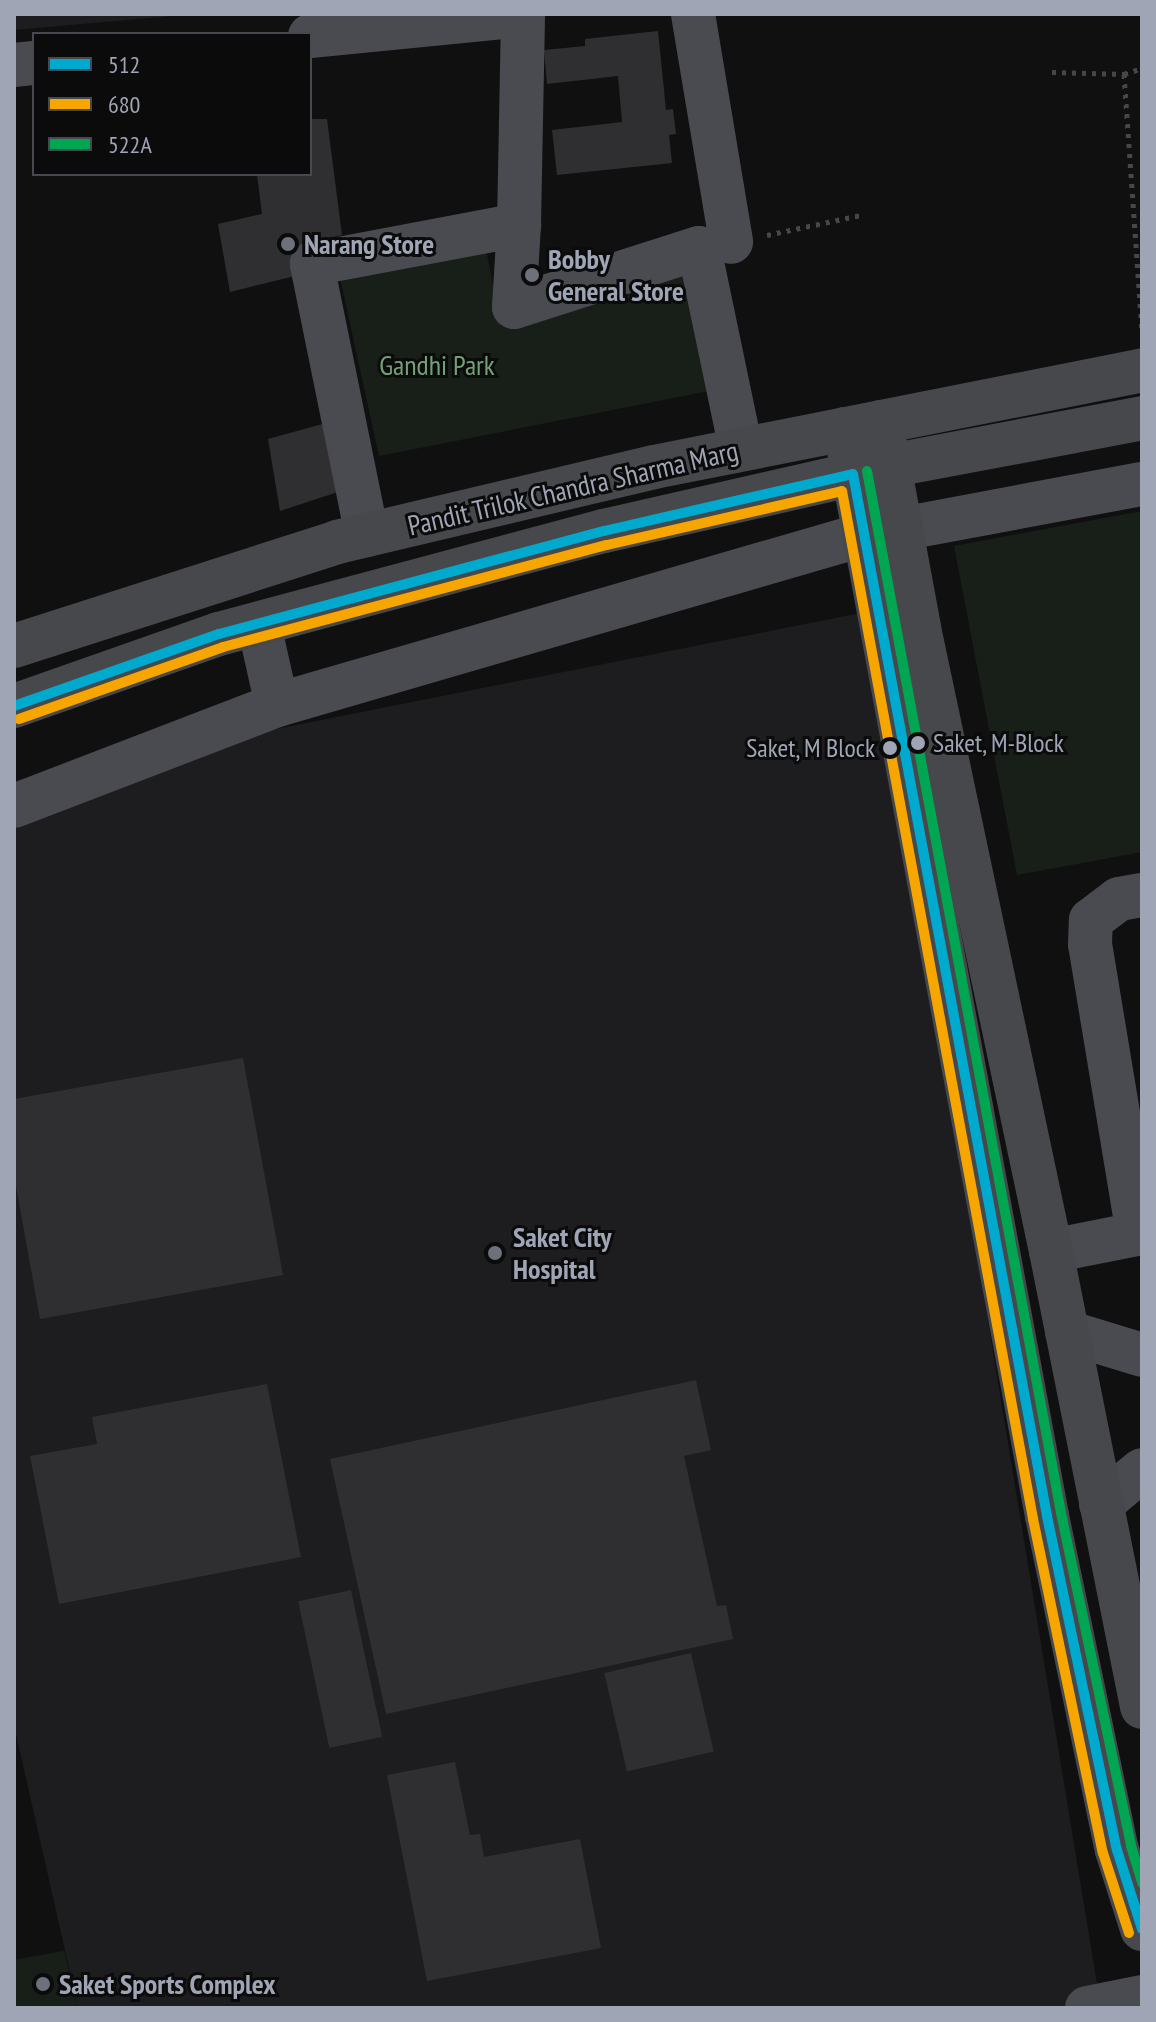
<!DOCTYPE html>
<html>
<head>
<meta charset="utf-8">
<style>
  body { margin:0 }
  #map { position:relative; width:1156px; height:2022px; overflow:hidden; background:#101010; font-family:"PT Sans Narrow",sans-serif }
  div>[style] { position:absolute }
  [style*='--x'] { left:calc(var(--x)*1px); top:calc(var(--y)*1px); width:calc(var(--w)*1px); rotate:calc(var(--a)*1deg) }
  .built>* { inset:0; background:#1d1d1f }
  .green>* { inset:0; background:#181f19 }
  .building>* { inset:0; background:#2f2f31; transform-origin:0 0 }
  .path>* { height:5px; margin-top:-2.5px; transform-origin:0; background:repeating-linear-gradient(90deg,#45474b 0 4px,transparent 0 10px) }
  .minor>* { height:44px; margin:-22px; padding:0 22px; transform-origin:22px; border-radius:22px; background:#4a4b50 }
  .major>* { height:44px; margin:-22px; padding:0 22px; transform-origin:22px; border-radius:22px; background:#47484b }
  .bus-1>* { height:10px; margin:-5px; padding:0 5px; transform-origin:5px; border-radius:5px; background:#00a9ce }
  .bus-2>* { height:10px; margin:-5px; padding:0 5px; transform-origin:5px; border-radius:5px; background:#f7a600 }
  .bus-3>* { height:10px; margin:-5px; padding:0 5px; transform-origin:5px; border-radius:5px; background:#00a651 }
  .dots>* { width:22px; height:22px; translate:-50% -50%; box-sizing:border-box; border:4px solid #0b0b0c; border-radius:50% }
  span { translate:-50% -50%; white-space:nowrap; text-align:center; line-height:1.15; -webkit-text-stroke:6px #0b0b0c; paint-order:stroke }
  .bus-label { font-size:26px; color:#9fa5b4 }
  .left { translate:0 -50%; text-align:left }
  .right { translate:-100% -50%; text-align:right }
  .poi-label { font-size:28px; color:#9fa5b4; font-weight:700 }
  .park-label { font-size:28px; color:#73a176 }
  .street-label { font-size:28px; color:#9fa5b4 }
  .frame { position:absolute; inset:0; border:16px solid #9fa5b4; pointer-events:none }
  .legend { position:absolute; left:32px; top:32px; width:280px; height:144px; box-sizing:border-box; background:#0b0b0c; border:2px solid #46494f; margin:0; padding:10px 14px; list-style:none; font-size:24px; color:#9fa5b4 }
  .legend li { display:flex; align-items:center; gap:16px; height:40px }
  .legend b { width:40px; border:2px solid #46494f }
</style>
</head>
<body>
<div id="map">
  <div class="built">
    <i style="clip-path:polygon(14px 14px,195px 14px,14px 30px)"></i>
    <i style="clip-path:polygon(871px 611px,1101px 2008px,78px 2008px,14px 1725px,14px 781px)"></i>
  </div>
  <div class="green">
    <i style="clip-path:polygon(486px 250px,501px 325px,688px 268px,714px 390px,379px 456px,340px 278px)"></i>
    <i style="clip-path:polygon(1142px 511px,1142px 852px,1017px 875px,954px 546px)"></i>
    <i style="clip-path:polygon(64px 1951px,78px 2008px,14px 2008px,14px 1960px)"></i>
  </div>
  <div class="building">
    <i style="clip-path:polygon(658px 31px,666px 110px,673px 109px,676px 134px,669px 135px,672px 163px,557px 175px,552px 130px,622px 122px,618px 76px,547px 84px,544px 50px,585px 46px,585px 39px)"></i>
    <i style="clip-path:polygon(310px 119px,327px 119px,342px 235px,302px 244px,303px 274px,230px 292px,218px 224px,262px 214px,257px 174px,310px 174px)"></i>
    <i style="clip-path:polygon(326px 423px,344px 490px,280px 511px,268px 439px)"></i>
    <i style="clip-path:polygon(243px 1058px,283px 1275px,40px 1319px,14px 1175px,14px 1099px)"></i>
    <i style="clip-path:polygon(696px 1380px,711px 1450px,684px 1456px,717px 1606px,726px 1605px,733px 1639px,386px 1714px,330px 1459px)"></i>
    <i style="clip-path:polygon(267px 1384px,301px 1557px,59px 1604px,30px 1456px,97px 1444px,92px 1417px)"></i>
    <i style="left:351px;top:1590px;width:150px;height:54px;rotate:78deg"></i>
    <i style="left:691px;top:1653px;width:101px;height:89px;rotate:77deg"></i>
    <i style="clip-path:polygon(455px 1762px,470px 1835px,480px 1834px,484px 1857px,580px 1839px,601px 1948px,427px 1981px,387px 1775px)"></i>
  </div>
  <div class="path">
    <i style="--x:1052;--y:72;--w:72;--a:1.6"></i>
    <i style="--x:1124;--y:74;--w:19;--a:-18"></i>
    <i style="--x:1124;--y:74;--w:259;--a:86"></i>
    <i style="--x:767;--y:235;--w:96;--a:-12"></i>
  </div>
  <div class="minor">
    <i style="--x:693;--y:14;--w:231;--a:80.5"></i>
    <i style="--x:310;--y:36;--w:214;--a:-5.6"></i>
    <i style="--x:14;--y:65;--w:20;--a:-6"></i>
    <i style="--x:519;--y:225;--w:211;--a:-88.9"></i>
    <i style="--x:901;--y:529;--w:245;--a:-10.6"></i>
    <i style="--x:367;--y:535;--w:277;--a:-101.5"></i>
    <i style="--x:312;--y:264;--w:211;--a:-10.7"></i>
    <i style="--x:519;--y:225;--w:82;--a:93.5"></i>
    <i style="--x:514;--y:307;--w:194;--a:-17.7"></i>
    <i style="--x:699;--y:248;--w:205;--a:78.2"></i>
    <i style="--x:259;--y:625;--w:82;--a:77.3"></i>
    <i style="--x:14;--y:806;--w:282;--a:-21"></i>
    <i style="--x:277;--y:705;--w:609;--a:-16.2"></i>
    <i style="--x:1138;--y:1234;--w:294;--a:-99.4"></i>
    <i style="--x:1090;--y:944;--w:24;--a:-88"></i>
    <i style="--x:1091;--y:920;--w:35;--a:-37"></i>
    <i style="--x:1119;--y:899;--w:23;--a:-10"></i>
    <i style="--x:1051;--y:1251;--w:93;--a:-11.2"></i>
    <i style="--x:1067;--y:1332;--w:78;--a:17"></i>
    <i style="--x:1101;--y:1504;--w:53;--a:-39.7"></i>
    <i style="--x:1087;--y:2008;--w:56;--a:-11.3"></i>
  </div>
  <div class="major">
    <i style="--x:881;--y:422;--w:209;--a:79.5"></i>
    <i style="--x:919;--y:628;--w:637;--a:78.04"></i>
    <i style="--x:1051;--y:1251;--w:465;--a:78.7"></i>
    <i style="--x:845;--y:429;--w:1106;--a:79.47"></i>
    <i style="--x:1047;--y:1516;--w:341;--a:78.2"></i>
    <i style="--x:1117;--y:1850;--w:83;--a:72.4"></i>
    <i style="--x:14;--y:646;--w:339;--a:-17.8"></i>
    <i style="--x:337;--y:542;--w:326;--a:-13.3"></i>
    <i style="--x:654;--y:467;--w:498;--a:-11.2"></i>
    <i style="--x:14;--y:706;--w:217;--a:-19.4"></i>
    <i style="--x:219;--y:634;--w:399;--a:-15"></i>
    <i style="--x:604;--y:531;--w:292;--a:-12.8"></i>
    <i style="--x:889;--y:466;--w:258;--a:-10.7"></i>
  </div>
  <div class="bus-1">
    <i style="--x:14;--y:706;--w:217;--a:-19.4"></i>
    <i style="--x:219;--y:634;--w:399;--a:-15"></i>
    <i style="--x:604;--y:531;--w:255;--a:-12.9"></i>
    <i style="--x:853;--y:474;--w:1060;--a:79.45"></i>
    <i style="--x:1047;--y:1516;--w:341;--a:78.2"></i>
    <i style="--x:1117;--y:1850;--w:83;--a:72.4"></i>
  </div>
  <div class="bus-2">
    <i style="--x:19;--y:719;--w:216;--a:-19.4"></i>
    <i style="--x:223;--y:647;--w:397;--a:-14.9"></i>
    <i style="--x:607;--y:545;--w:241;--a:-12.9"></i>
    <i style="--x:842;--y:491;--w:1046;--a:79.47"></i>
    <i style="--x:1033;--y:1519;--w:341;--a:78.2"></i>
    <i style="--x:1103;--y:1853;--w:84;--a:72"></i>
  </div>
  <div class="bus-3">
    <i style="--x:867;--y:471;--w:1060;--a:79.45"></i>
    <i style="--x:1061;--y:1513;--w:340;--a:78.1"></i>
    <i style="--x:1131;--y:1846;--w:39;--a:73"></i>
  </div>
  <div class="dots">
    <i style="left:288px;top:244px;background:#6d717b"></i>
    <i style="left:532px;top:275px;background:#6d717b"></i>
    <i style="left:918px;top:743px;background:#9fa5b4"></i>
    <i style="left:890px;top:748px;background:#9fa5b4"></i>
    <i style="left:495px;top:1253px;background:#6d717b"></i>
    <i style="left:43px;top:1984px;background:#6d717b"></i>
  </div>
  <div class="bus-label">
    <span class="left" style="left:933px;top:743px">Saket, M-Block</span>
    <span class="right" style="left:875px;top:748px">Saket, M Block</span>
  </div>
  <div class="poi-label">
    <span class="left" style="left:304px;top:244px">Narang Store</span>
    <span class="left" style="left:548px;top:275px">Bobby<br>General Store</span>
    <span class="left" style="left:513px;top:1253px">Saket City<br>Hospital</span>
    <span class="left" style="left:59px;top:1984px">Saket Sports Complex</span>
  </div>
  <div class="park-label">
    <span style="left:437px;top:365px">Gandhi Park</span>
  </div>
  <div class="street-label">
    <span style="left:573px;top:488px;rotate:-13deg">Pandit Trilok Chandra Sharma Marg</span>
  </div>
  <div class="frame"></div>
  <ul class="legend">
  <li><b style="height:10px;background:#00a9ce"></b>512</li>
  <li><b style="height:10px;background:#f7a600"></b>680</li>
  <li><b style="height:10px;background:#00a651"></b>522A</li>
  </ul>
</div>
</body>
</html>
